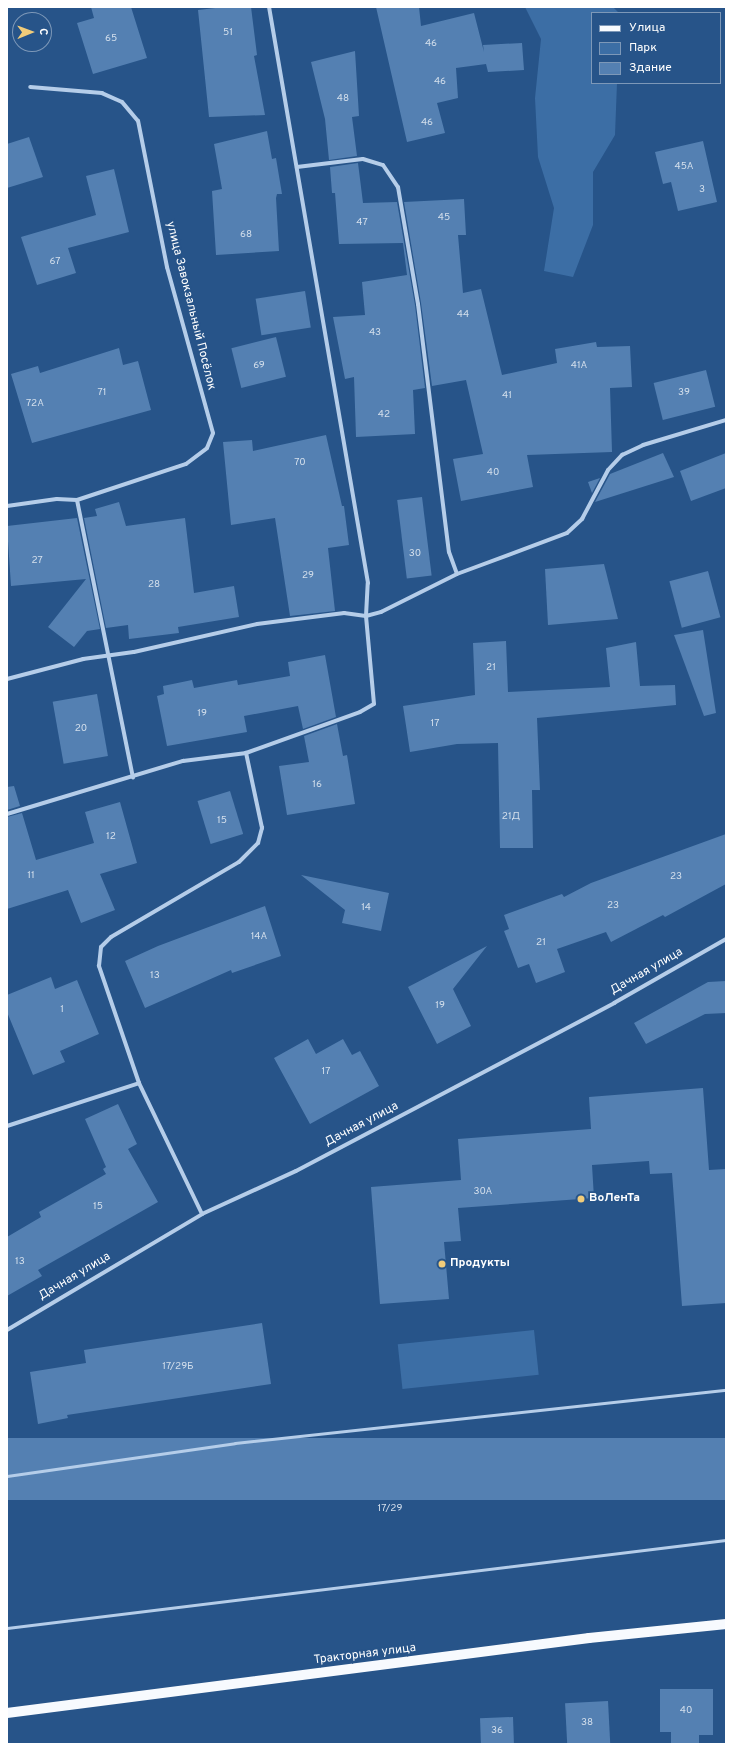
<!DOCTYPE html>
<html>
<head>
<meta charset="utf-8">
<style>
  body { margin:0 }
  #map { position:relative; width:733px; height:1751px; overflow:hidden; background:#275489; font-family:Overpass,sans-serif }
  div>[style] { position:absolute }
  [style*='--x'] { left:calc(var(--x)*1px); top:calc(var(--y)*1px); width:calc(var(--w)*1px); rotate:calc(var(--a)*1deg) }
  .green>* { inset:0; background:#3c6ea5; transform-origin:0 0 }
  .building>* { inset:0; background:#5480b2; transform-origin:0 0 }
  .service>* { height:3px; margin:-1.5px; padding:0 1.5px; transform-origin:1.5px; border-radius:1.5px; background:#b5cde9 }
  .minor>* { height:4px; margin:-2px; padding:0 2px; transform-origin:2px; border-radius:2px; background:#b5cde9 }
  .primary>* { height:10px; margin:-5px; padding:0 5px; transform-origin:5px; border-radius:5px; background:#f7fafe }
  .dots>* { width:11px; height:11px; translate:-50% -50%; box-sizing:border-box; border:2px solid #275489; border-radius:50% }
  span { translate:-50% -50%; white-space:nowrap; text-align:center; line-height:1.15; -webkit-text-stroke:3.5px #275489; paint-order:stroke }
  .number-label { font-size:10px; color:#d4dfec }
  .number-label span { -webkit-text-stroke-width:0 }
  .street-label { font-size:12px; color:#fff }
  .poi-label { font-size:12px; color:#fff; font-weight:700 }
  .left { translate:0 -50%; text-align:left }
  .frame { position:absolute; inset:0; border:8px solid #fff; pointer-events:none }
  .legend { position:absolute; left:591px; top:12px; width:130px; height:72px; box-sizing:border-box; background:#275489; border:1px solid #7d98b8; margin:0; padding:5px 7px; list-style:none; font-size:12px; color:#fff }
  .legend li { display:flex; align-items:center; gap:8px; height:20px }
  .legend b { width:20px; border:1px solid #7d98b8 }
  .north { position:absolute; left:12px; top:12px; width:40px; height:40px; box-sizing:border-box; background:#275489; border:1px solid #7d98b8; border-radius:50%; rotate:89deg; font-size:11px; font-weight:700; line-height:16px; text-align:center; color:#fff }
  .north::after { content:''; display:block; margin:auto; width:14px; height:18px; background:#f1cc7a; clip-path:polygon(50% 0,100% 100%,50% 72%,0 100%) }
</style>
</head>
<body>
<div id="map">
  <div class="green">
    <i style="clip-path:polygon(525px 7px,613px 7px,618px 12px,592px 13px,592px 83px,617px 83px,615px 135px,593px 172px,593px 225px,573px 277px,544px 271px,554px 208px,538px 157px,535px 98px,541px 39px)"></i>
    <i style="left:534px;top:1330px;width:45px;height:137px;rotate:84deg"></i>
  </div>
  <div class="building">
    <i style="clip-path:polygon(91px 7px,131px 7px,147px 58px,93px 74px,77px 23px,94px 18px)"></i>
    <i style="clip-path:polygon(224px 7px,251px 7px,257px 55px,254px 56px,265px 115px,209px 117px,198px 10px)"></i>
    <i style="clip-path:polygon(376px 7px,419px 7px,421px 26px,474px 13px,484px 52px,483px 45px,522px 43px,524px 70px,488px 72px,486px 64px,456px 68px,458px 98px,437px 103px,445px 133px,407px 142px)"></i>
    <i style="clip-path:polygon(355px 51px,359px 116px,352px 117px,357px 156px,329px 160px,325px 119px,311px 62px)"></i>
    <i style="clip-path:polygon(267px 131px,272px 159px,276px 158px,282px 194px,277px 194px,276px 198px,279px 251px,216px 255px,212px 191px,222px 189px,214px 144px)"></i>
    <i style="clip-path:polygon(29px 137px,43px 177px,7px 188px,7px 144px)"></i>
    <i style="clip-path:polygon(703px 141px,717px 202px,678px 211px,671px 182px,663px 184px,655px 152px)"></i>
    <i style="clip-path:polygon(358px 163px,363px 203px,397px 202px,415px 305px,425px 388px,413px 390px,415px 434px,356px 437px,354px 377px,345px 379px,333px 317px,365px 315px,362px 282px,407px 275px,403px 243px,339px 244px,335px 193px,332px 193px,330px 167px)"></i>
    <i style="clip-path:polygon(114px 169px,129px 232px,68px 248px,76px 273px,37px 285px,21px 237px,96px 215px,86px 176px)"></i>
    <i style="clip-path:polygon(464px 199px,466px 235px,458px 235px,463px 293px,481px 289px,502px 375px,557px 363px,555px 349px,596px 342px,597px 347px,630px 346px,632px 387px,610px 388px,612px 452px,527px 455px,533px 487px,461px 501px,453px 459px,483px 454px,466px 380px,432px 386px,421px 303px,404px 202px)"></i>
    <i style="left:305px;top:291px;width:37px;height:50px;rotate:81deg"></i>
    <i style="left:276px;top:337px;width:41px;height:46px;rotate:76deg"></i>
    <i style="clip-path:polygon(119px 348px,123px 365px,138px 361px,151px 410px,32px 443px,11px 374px,38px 366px,40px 373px)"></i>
    <i style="left:706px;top:370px;width:38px;height:54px;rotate:76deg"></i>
    <i style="clip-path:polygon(326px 435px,342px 506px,344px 506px,349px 545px,328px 548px,335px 611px,290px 616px,275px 518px,231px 525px,223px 442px,252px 440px,253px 451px)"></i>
    <i style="clip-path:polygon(663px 453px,674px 477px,595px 502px,610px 474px)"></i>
    <i style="clip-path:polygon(726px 453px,726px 488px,691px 501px,680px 471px)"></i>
    <i style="clip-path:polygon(600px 478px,592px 493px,588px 482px)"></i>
    <i style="left:422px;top:497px;width:79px;height:25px;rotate:83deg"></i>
    <i style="clip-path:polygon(119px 502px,126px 526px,185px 518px,194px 593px,234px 586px,239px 617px,178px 627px,179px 633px,129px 639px,128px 625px,106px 628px,84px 518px,97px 516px,95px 509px)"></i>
    <i style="clip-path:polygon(77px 518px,100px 629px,87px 631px,74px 647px,48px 627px,86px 579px,11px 586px,7px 526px)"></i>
    <i style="clip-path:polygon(604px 564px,618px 619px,548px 625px,545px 569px)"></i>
    <i style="left:708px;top:571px;width:48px;height:40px;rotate:75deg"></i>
    <i style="clip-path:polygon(703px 630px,716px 713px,704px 716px,674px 635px)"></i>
    <i style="clip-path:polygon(506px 641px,508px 692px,610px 687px,606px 648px,636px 642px,640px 686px,675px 685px,676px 705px,537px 718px,540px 790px,532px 790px,533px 848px,500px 848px,498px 743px,457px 744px,410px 752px,403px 706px,475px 695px,473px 643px)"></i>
    <i style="clip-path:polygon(325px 655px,336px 717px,303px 729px,298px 706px,244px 716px,247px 732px,167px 746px,157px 696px,164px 694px,163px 686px,192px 680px,194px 688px,237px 680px,238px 685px,290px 676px,288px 662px)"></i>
    <i style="left:97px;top:694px;width:63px;height:45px;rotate:80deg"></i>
    <i style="clip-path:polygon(337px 724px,343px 756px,347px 755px,355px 804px,287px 815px,279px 766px,309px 762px,304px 736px)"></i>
    <i style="clip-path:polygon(14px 786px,20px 806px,7px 810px,7px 787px)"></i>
    <i style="left:230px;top:791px;width:45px;height:34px;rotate:73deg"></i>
    <i style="clip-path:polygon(120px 802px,137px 863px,100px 874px,115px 910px,81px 923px,68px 890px,7px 909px,7px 817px,22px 813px,36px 860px,94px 843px,85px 812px)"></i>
    <i style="clip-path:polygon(726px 834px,726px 884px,665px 917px,663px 915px,611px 942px,606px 932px,557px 949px,565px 972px,536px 983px,529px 964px,518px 968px,504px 931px,509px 929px,504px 915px,562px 894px,564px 897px,591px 883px)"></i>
    <i style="clip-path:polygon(301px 875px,389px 893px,381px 931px,342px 923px,345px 910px)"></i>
    <i style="clip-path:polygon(265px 906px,281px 956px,232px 973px,231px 970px,145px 1008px,125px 961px,158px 946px)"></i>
    <i style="clip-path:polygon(487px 946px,453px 989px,471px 1026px,437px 1044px,408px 987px)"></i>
    <i style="clip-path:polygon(51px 977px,55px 989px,77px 980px,99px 1034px,60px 1051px,65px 1062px,33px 1075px,7px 1012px,7px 995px)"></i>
    <i style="clip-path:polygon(726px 981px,726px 1013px,705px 1014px,646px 1044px,634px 1023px,708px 982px)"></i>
    <i style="clip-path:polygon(308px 1039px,316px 1054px,343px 1039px,352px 1055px,360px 1051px,379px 1086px,310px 1124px,274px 1058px)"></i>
    <i style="clip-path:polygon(703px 1088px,709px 1170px,726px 1169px,726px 1303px,682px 1306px,672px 1173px,650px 1174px,649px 1161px,592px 1165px,594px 1198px,458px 1208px,461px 1241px,444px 1242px,449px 1299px,380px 1304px,371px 1187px,461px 1180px,458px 1139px,591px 1129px,589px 1097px)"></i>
    <i style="clip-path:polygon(118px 1104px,137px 1144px,128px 1149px,158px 1202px,38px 1270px,42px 1276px,7px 1296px,7px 1237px,41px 1217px,39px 1212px,106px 1174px,103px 1169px,106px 1167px,85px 1119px)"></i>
    <i style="clip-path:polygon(262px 1323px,271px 1384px,67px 1415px,68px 1418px,38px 1424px,30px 1372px,86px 1363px,84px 1350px)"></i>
    <i style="left:726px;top:1438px;width:62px;height:724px;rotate:90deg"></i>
    <i style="clip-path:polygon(660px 1689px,713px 1689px,713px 1735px,699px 1735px,699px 1744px,671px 1744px,671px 1732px,660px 1732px)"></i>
    <i style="left:608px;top:1701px;width:43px;height:43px;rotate:87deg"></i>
    <i style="left:513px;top:1717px;width:27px;height:33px;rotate:88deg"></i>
  </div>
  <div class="service">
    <i style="--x:7;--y:1476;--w:230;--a:-8.2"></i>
    <i style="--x:235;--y:1443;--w:494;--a:-6.2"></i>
    <i style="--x:7;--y:1628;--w:724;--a:-6.98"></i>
  </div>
  <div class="minor">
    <i style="--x:297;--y:167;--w:66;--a:-6.9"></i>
    <i style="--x:363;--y:159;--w:21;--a:17"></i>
    <i style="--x:383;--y:165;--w:27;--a:56"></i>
    <i style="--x:398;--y:187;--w:119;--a:80.3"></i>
    <i style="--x:418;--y:304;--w:250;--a:82.9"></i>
    <i style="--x:449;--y:552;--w:23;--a:70"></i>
    <i style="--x:77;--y:500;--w:283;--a:78.6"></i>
    <i style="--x:7;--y:506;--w:50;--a:-8"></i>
    <i style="--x:57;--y:499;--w:20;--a:3"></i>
    <i style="--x:77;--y:500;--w:115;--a:-18.3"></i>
    <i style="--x:186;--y:464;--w:26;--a:-37"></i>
    <i style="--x:207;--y:448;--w:16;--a:-68"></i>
    <i style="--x:213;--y:433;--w:172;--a:-105.5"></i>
    <i style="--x:167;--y:267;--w:149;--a:-101.2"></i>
    <i style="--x:138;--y:121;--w:25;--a:-130"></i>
    <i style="--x:122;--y:102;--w:22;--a:-156"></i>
    <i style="--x:102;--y:93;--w:72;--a:-175.2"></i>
    <i style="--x:7;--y:679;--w:79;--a:-14.7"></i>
    <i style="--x:83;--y:659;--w:51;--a:-7.8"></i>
    <i style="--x:134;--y:652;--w:126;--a:-12.8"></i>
    <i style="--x:257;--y:624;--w:88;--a:-7.2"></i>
    <i style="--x:344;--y:613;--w:22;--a:8"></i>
    <i style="--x:366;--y:616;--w:16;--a:-15"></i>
    <i style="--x:381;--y:612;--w:85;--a:-26.6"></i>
    <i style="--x:457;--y:574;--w:117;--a:-20.4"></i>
    <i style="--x:567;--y:533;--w:21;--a:-43"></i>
    <i style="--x:582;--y:519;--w:55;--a:-62"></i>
    <i style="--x:608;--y:470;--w:21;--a:-47"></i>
    <i style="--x:622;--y:455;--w:23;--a:-25"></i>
    <i style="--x:643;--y:445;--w:87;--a:-16.8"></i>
    <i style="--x:7;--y:814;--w:184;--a:-16.8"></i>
    <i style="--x:183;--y:761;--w:64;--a:-7.2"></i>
    <i style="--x:246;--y:753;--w:121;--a:-19.8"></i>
    <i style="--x:360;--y:712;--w:16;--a:-30"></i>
    <i style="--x:374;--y:704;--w:88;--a:-95.2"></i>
    <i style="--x:366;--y:616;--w:33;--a:-87"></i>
    <i style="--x:368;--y:583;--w:584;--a:-99.75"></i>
    <i style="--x:7;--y:1126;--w:139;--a:-18"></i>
    <i style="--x:202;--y:1214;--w:145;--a:-115.7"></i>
    <i style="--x:139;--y:1083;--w:124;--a:-108.9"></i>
    <i style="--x:99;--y:966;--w:19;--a:-84"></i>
    <i style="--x:101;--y:947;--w:14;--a:-45"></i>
    <i style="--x:111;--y:937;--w:148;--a:-30.4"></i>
    <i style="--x:239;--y:862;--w:27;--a:-45"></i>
    <i style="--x:258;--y:843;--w:16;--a:-75"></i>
    <i style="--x:262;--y:828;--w:77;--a:-102"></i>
    <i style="--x:7;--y:1330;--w:227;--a:-30.7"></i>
    <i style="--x:202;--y:1214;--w:103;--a:-24.6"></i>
    <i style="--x:296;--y:1171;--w:360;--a:-27.8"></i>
    <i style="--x:614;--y:1003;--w:129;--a:-29.7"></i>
  </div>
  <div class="primary">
    <i style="--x:7;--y:1713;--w:587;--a:-7.34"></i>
    <i style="--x:589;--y:1638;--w:138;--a:-5.8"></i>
  </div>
  <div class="dots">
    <i style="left:581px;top:1199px;background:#f1cc7a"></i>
    <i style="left:442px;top:1264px;background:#f1cc7a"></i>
  </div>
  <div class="number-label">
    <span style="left:228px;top:33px">51</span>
    <span style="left:111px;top:39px">65</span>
    <span style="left:431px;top:44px">46</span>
    <span style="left:440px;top:82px">46</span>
    <span style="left:343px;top:99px">48</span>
    <span style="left:427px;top:123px">46</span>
    <span style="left:684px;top:167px">45А</span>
    <span style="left:702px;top:190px">3</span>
    <span style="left:444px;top:218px">45</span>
    <span style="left:362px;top:223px">47</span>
    <span style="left:246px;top:235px">68</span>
    <span style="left:55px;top:262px">67</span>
    <span style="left:463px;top:315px">44</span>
    <span style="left:375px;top:333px">43</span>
    <span style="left:259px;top:366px">69</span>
    <span style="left:579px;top:366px">41А</span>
    <span style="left:102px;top:393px">71</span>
    <span style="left:684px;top:393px">39</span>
    <span style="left:507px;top:396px">41</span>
    <span style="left:35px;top:404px">72А</span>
    <span style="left:384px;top:415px">42</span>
    <span style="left:300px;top:463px">70</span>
    <span style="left:493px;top:473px">40</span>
    <span style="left:415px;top:554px">30</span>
    <span style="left:37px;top:561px">27</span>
    <span style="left:308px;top:576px">29</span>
    <span style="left:154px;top:585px">28</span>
    <span style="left:491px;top:668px">21</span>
    <span style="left:202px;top:714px">19</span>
    <span style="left:435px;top:724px">17</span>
    <span style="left:81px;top:729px">20</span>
    <span style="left:317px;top:785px">16</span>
    <span style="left:511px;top:817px">21Д</span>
    <span style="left:222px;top:821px">15</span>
    <span style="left:111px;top:837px">12</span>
    <span style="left:31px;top:876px">11</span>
    <span style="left:676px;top:877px">23</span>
    <span style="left:613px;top:906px">23</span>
    <span style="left:366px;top:908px">14</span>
    <span style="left:259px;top:937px">14А</span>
    <span style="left:541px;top:943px">21</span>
    <span style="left:155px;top:976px">13</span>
    <span style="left:440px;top:1006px">19</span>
    <span style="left:62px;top:1010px">1</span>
    <span style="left:326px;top:1072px">17</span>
    <span style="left:483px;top:1192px">30А</span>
    <span style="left:98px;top:1207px">15</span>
    <span style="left:20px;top:1262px">13</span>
    <span style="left:178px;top:1367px">17/29Б</span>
    <span style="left:390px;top:1509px">17/29</span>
    <span style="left:686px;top:1711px">40</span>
    <span style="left:587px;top:1723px">38</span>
    <span style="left:497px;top:1731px">36</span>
  </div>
  <div class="street-label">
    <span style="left:190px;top:306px;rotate:76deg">улица Завокзальный Посёлок</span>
    <span style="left:647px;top:972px;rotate:-30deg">Дачная улица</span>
    <span style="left:362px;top:1125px;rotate:-28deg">Дачная улица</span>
    <span style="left:75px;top:1277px;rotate:-31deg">Дачная улица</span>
    <span style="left:365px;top:1655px;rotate:-7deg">Тракторная улица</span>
  </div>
  <div class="poi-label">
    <span class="left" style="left:589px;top:1199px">ВоЛенТа</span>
    <span class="left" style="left:450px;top:1264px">Продукты</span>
  </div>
  <div class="frame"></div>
  <ul class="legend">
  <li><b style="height:5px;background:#f7fafe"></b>Улица</li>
  <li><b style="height:11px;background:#3c6ea5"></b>Парк</li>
  <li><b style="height:11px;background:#5480b2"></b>Здание</li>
  </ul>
  <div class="north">С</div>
</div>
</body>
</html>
